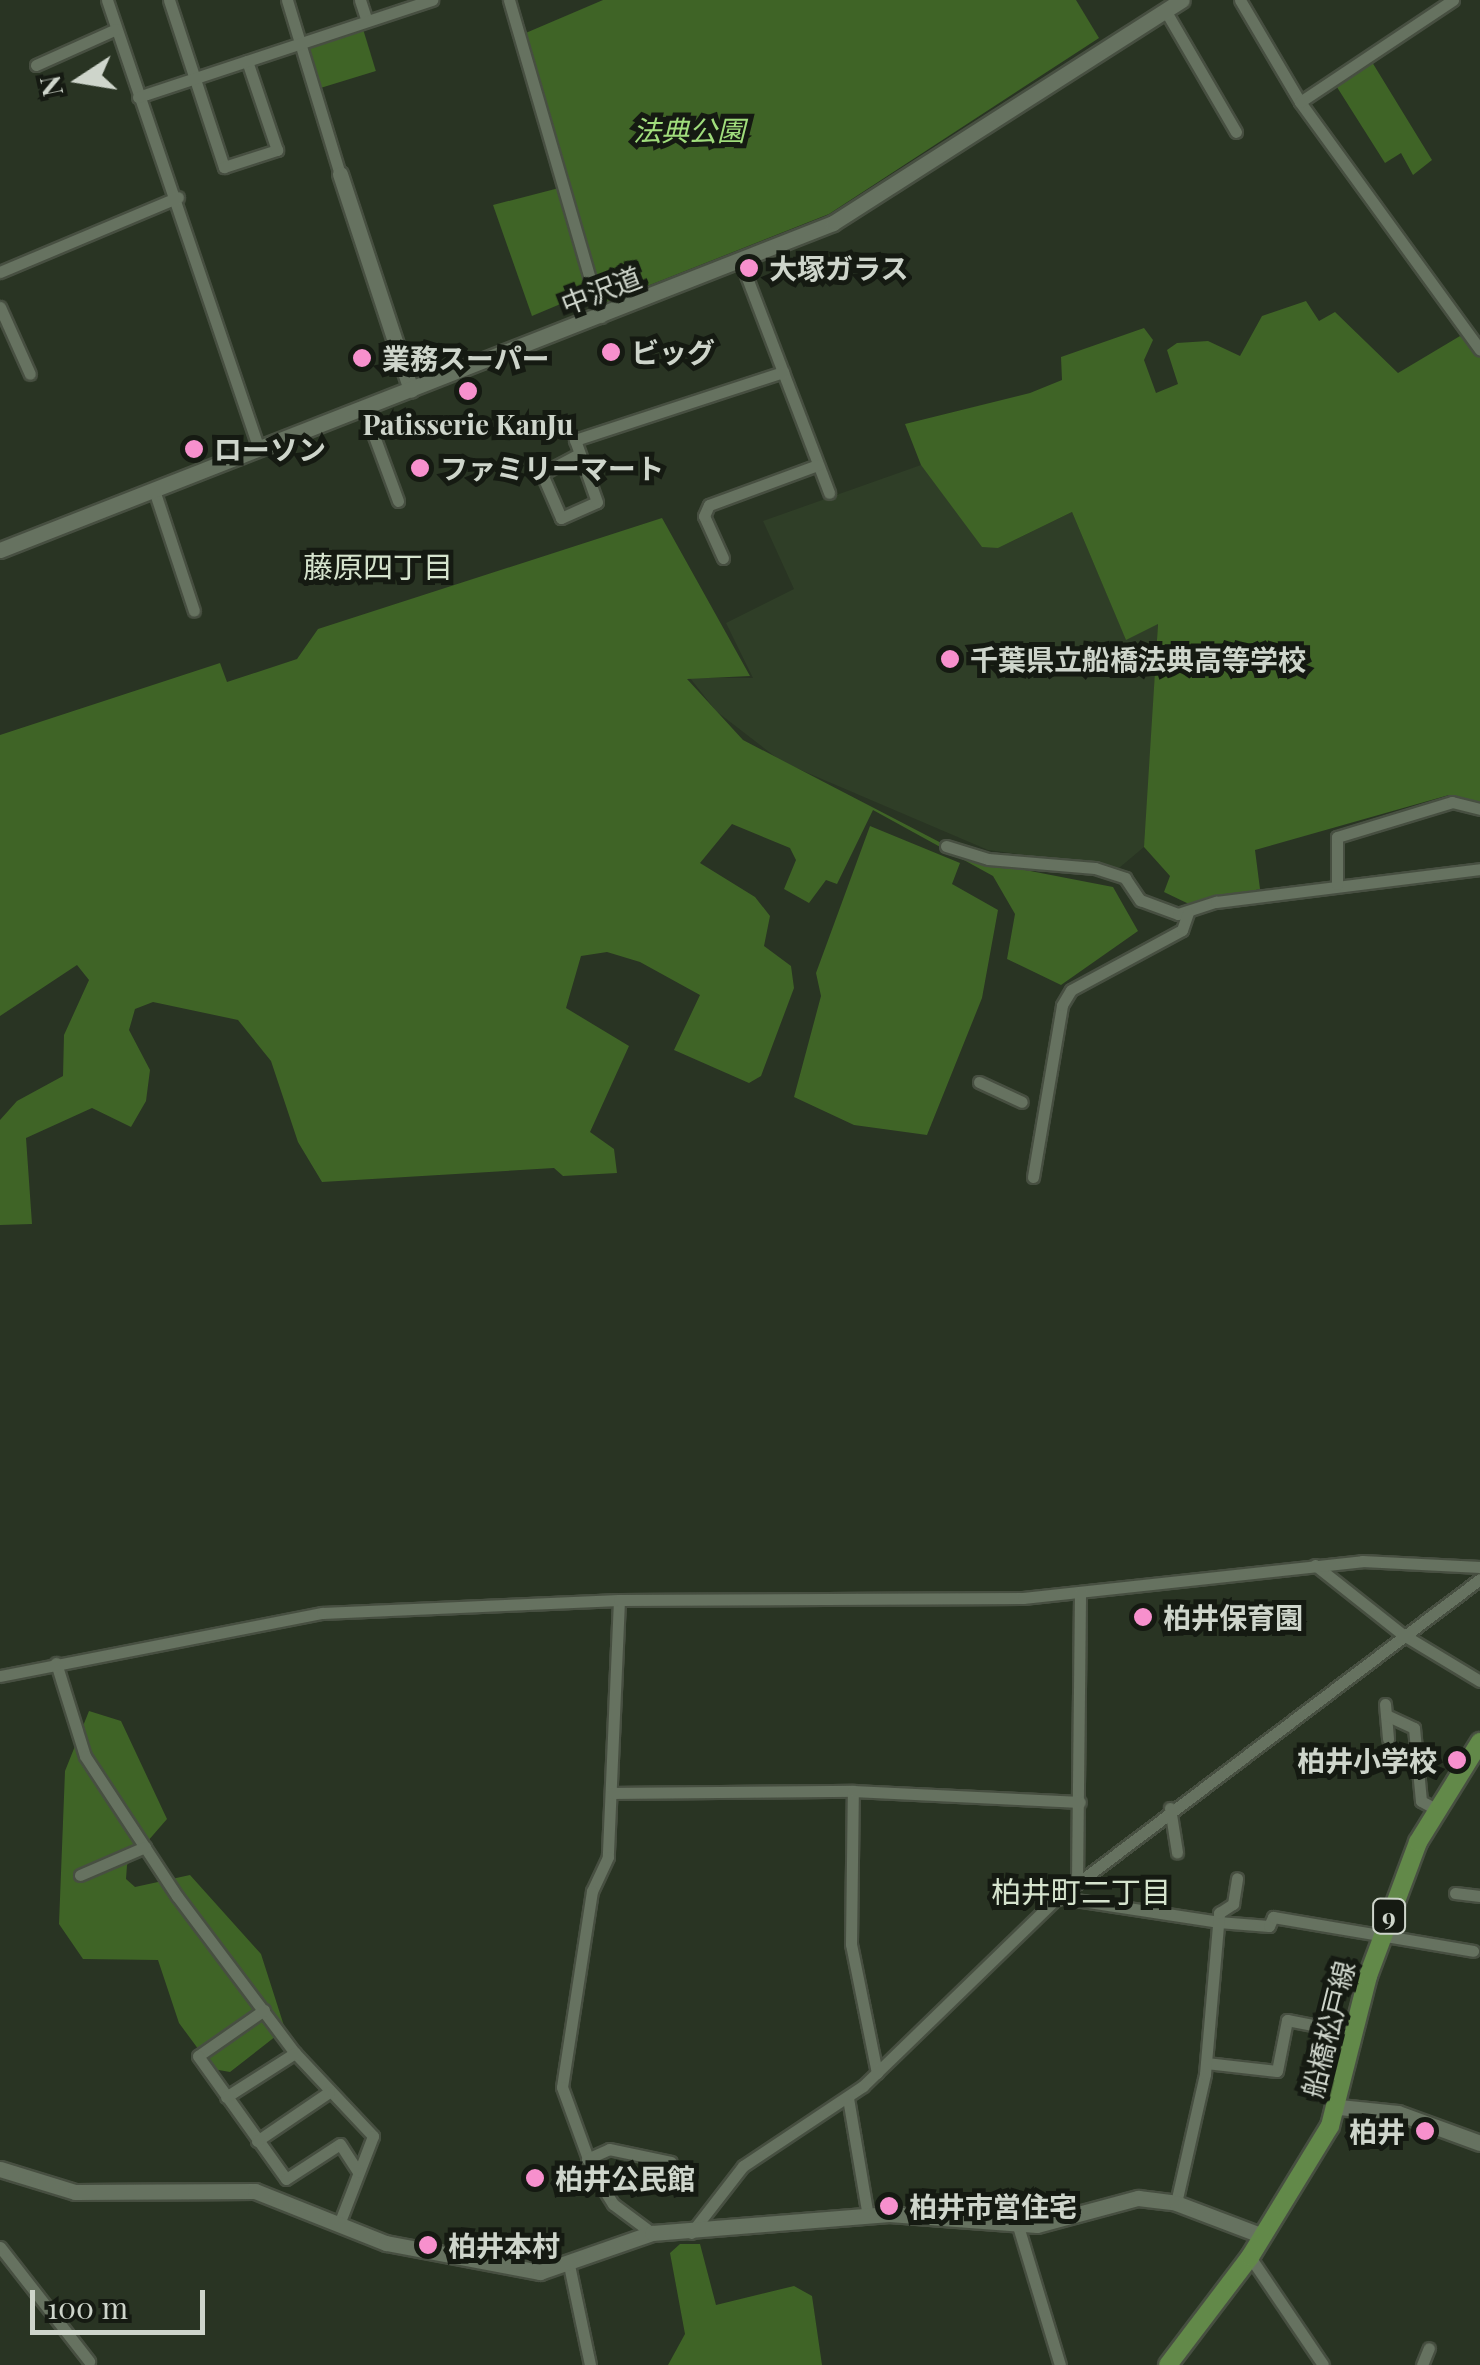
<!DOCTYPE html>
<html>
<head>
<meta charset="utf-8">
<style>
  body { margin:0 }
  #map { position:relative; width:1480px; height:2365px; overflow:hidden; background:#293423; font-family:"Playfair Display","Noto Sans JP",serif }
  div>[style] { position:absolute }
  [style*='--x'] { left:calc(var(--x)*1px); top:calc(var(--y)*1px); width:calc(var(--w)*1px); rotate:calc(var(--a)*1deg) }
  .built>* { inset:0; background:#2f3e27 }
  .green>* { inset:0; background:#3f6426; transform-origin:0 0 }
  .roads { filter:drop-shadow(2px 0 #474f41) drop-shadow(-2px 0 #474f41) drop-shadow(0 2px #474f41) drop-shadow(0 -2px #474f41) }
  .street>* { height:11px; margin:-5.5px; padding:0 5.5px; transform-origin:5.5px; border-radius:5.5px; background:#667260 }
  .secondary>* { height:15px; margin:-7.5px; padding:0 7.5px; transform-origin:7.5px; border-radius:7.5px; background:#667260 }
  .primary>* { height:18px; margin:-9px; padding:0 9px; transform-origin:9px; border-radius:9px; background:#628949 }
  .dots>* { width:28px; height:28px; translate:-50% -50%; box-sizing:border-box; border:5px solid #151a12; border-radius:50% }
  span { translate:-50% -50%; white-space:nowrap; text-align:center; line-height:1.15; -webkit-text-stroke:10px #151a12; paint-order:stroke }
  .shield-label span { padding:2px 8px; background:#151a12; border:2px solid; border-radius:8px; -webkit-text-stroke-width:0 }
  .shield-label { font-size:25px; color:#ced5cb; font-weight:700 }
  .park-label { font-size:28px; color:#a0dd7c; font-style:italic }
  .poi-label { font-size:28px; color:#ced5cb; font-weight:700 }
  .left { translate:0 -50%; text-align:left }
  .right { translate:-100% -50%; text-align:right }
  .street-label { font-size:28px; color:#ced5cb }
  .neighbourhood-label { font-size:30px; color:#d5e3cd }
  .north { position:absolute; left:30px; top:30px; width:100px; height:100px; -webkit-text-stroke:8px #151a12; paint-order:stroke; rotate:258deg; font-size:28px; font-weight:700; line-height:40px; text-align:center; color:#ced5cb }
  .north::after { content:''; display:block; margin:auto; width:35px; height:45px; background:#ced5cb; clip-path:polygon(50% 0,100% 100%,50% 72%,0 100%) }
  .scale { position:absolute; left:30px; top:2290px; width:175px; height:45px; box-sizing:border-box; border:5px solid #ced5cb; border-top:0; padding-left:12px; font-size:30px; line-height:35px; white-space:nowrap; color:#ced5cb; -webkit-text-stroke:8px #151a12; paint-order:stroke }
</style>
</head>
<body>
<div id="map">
  <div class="built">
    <i style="clip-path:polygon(921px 465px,998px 548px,1072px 512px,1126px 639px,1158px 623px,1147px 831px,1144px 847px,1119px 868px,988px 850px,782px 762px,716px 711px,690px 678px,753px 678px,726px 623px,794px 589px,763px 521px)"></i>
  </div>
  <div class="green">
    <i style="clip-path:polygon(603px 0,1076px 0,1099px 38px,829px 214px,602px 304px,521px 35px)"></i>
    <i style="left:363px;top:29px;width:44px;height:58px;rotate:73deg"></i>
    <i style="clip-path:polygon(1372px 62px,1432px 160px,1413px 175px,1401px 153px,1385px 163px,1335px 84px)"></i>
    <i style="clip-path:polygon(559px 188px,589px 292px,532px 316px,493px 205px)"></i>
    <i style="clip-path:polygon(1306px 301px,1319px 321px,1335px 312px,1398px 373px,1460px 336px,1480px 356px,1480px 802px,1449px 795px,1255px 850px,1260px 889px,1191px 905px,1164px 892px,1170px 876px,1144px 847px,1158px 624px,1126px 640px,1072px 512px,998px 548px,982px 547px,921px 465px,905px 424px,1030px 393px,1062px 380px,1061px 357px,1144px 328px,1153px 340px,1144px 360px,1156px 393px,1178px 384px,1167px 350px,1177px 343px,1208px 341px,1240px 356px,1262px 316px)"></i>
    <i style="clip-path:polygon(662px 518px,750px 676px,687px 679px,743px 740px,974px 860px,1113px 887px,1138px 931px,1061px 985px,1007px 959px,1015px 914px,993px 876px,873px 810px,837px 884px,826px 880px,809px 903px,784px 889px,796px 860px,790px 848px,732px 824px,700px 863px,755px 897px,770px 916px,764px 946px,791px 966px,794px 988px,761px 1076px,749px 1083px,674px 1050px,700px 995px,640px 962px,607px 952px,581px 956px,566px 1008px,629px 1046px,590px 1132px,614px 1149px,617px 1173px,563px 1176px,554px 1168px,322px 1182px,298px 1142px,271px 1061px,238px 1020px,153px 1002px,135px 1009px,129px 1030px,150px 1070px,146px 1101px,131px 1127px,92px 1108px,26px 1138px,32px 1224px,0 1225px,0 1120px,17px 1101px,63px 1076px,64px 1035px,89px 980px,77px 965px,0 1016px,0 735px,220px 663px,227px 682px,297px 659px,318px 629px)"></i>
    <i style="clip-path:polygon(870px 826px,960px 863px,952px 884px,998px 910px,982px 998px,927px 1135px,854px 1125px,794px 1097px,821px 996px,816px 973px)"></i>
    <i style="clip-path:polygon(89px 1711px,121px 1721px,167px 1819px,127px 1865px,126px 1879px,135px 1887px,190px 1875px,261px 1954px,285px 2029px,230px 2072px,213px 2069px,179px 2023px,158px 1960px,83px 1959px,59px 1924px,65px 1771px)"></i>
    <i style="clip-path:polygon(680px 2244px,700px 2244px,716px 2305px,794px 2286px,812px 2296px,822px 2365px,668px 2365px,685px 2334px,670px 2253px)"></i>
  </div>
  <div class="roads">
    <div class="street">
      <i style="--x:107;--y:0;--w:475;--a:71.3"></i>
      <i style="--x:169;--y:0;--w:176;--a:71.8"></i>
      <i style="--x:224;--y:167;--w:56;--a:-17.8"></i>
      <i style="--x:277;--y:150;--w:94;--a:-108.6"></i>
      <i style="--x:287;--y:0;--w:182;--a:73.1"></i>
      <i style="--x:360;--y:0;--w:22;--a:72"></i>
      <i style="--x:509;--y:0;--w:330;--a:73.8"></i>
      <i style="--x:1240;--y:0;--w:118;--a:59.5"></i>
      <i style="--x:1300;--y:102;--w:306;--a:54"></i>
      <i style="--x:1165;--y:10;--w:141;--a:59.8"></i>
      <i style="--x:36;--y:65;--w:88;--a:-24.2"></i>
      <i style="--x:138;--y:97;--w:310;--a:-18.3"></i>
      <i style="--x:1300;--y:102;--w:184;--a:-33.7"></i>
      <i style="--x:741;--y:262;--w:247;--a:69.1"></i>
      <i style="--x:0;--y:272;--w:193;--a:-22.8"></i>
      <i style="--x:0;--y:307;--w:73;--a:65.9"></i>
      <i style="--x:364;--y:409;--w:98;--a:69.7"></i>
      <i style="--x:577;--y:455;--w:40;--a:152"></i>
      <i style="--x:542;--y:474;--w:48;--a:66.6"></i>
      <i style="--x:561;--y:518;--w:39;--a:-24"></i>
      <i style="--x:597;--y:502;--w:66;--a:-109.5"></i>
      <i style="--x:575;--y:440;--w:219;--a:-18.1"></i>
      <i style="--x:154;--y:490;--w:127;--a:71.7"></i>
      <i style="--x:723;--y:558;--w:46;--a:-114.3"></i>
      <i style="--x:704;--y:516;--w:12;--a:-66"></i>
      <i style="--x:709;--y:505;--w:116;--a:-20.2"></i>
      <i style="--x:946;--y:846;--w:44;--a:17.2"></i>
      <i style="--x:988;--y:859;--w:107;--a:4.8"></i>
      <i style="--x:1095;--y:868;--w:32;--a:18"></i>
      <i style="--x:1125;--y:878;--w:27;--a:56"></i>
      <i style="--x:1140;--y:900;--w:40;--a:20.2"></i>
      <i style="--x:1178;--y:914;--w:40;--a:-18"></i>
      <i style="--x:1216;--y:902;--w:266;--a:-7.1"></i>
      <i style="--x:1337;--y:884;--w:47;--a:-90"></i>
      <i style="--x:1337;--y:837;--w:120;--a:-16.9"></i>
      <i style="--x:1452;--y:802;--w:29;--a:14"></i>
      <i style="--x:979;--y:1082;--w:47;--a:24.9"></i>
      <i style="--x:1033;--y:1177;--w:174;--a:-80.4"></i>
      <i style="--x:1062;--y:1005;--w:17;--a:-59"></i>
      <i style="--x:1071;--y:990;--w:126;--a:-28.4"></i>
      <i style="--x:1182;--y:930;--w:18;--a:-71"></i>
      <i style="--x:1315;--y:1565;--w:111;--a:38.4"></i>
      <i style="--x:1402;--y:1634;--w:91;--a:31.1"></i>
      <i style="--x:619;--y:1600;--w:257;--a:92.5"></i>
      <i style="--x:608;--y:1857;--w:38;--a:115"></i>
      <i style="--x:592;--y:1891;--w:198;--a:98.7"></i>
      <i style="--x:562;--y:2087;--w:90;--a:70"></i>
      <i style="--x:593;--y:2172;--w:38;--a:58"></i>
      <i style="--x:613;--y:2204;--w:49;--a:36.6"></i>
      <i style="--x:56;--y:1663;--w:97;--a:72.7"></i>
      <i style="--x:85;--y:1756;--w:168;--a:56.7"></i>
      <i style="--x:177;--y:1896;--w:196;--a:53.1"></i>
      <i style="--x:295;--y:2053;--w:114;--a:46.8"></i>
      <i style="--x:373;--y:2136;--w:94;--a:111.1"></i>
      <i style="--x:0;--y:1676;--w:328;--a:-11.1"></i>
      <i style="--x:322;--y:1613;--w:297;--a:-2.5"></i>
      <i style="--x:619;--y:1600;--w:404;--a:-0.3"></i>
      <i style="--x:1023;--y:1598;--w:341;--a:-6.2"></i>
      <i style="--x:1362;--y:1561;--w:118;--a:2.9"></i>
      <i style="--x:1385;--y:1704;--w:35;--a:85"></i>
      <i style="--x:1386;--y:1715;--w:31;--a:25"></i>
      <i style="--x:1414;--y:1728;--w:73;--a:84.5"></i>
      <i style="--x:1421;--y:1801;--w:15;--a:28"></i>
      <i style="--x:613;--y:1793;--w:240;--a:-0.5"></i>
      <i style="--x:1170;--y:1808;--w:45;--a:81"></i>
      <i style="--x:80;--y:1875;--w:71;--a:-23.3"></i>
      <i style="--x:1077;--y:1882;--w:290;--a:-89.4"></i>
      <i style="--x:1010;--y:1890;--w:210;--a:8.7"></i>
      <i style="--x:1218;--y:1922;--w:51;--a:4.5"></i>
      <i style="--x:1269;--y:1926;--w:10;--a:-66"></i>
      <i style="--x:1273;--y:1917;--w:203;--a:9.6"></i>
      <i style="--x:1455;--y:1893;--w:25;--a:7"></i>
      <i style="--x:264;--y:2010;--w:80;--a:145.1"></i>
      <i style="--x:198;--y:2056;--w:151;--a:54.4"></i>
      <i style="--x:286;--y:2179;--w:64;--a:-32.9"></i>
      <i style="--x:340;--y:2144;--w:33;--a:57"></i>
      <i style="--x:1206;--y:2063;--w:71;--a:6.4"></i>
      <i style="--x:1277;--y:2071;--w:52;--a:-78.9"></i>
      <i style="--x:1287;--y:2020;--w:67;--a:11.1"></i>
      <i style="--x:877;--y:2073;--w:132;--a:-101.4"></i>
      <i style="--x:851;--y:1944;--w:153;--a:-89.3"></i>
      <i style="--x:853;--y:1791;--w:227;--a:2.8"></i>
      <i style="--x:226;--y:2097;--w:82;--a:-32.5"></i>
      <i style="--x:848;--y:2098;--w:120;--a:80.4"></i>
      <i style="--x:257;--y:2141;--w:87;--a:-34.2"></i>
      <i style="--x:587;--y:2159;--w:24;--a:-24"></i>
      <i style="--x:609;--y:2149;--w:63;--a:11.8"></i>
      <i style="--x:1176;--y:2203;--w:132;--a:-77.3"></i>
      <i style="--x:1205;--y:2074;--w:162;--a:-85"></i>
      <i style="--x:1219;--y:1913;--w:17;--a:-33"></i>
      <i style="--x:1233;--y:1904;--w:26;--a:-81"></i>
      <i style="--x:1018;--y:2226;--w:145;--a:73.2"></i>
      <i style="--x:691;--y:2233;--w:85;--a:-52.2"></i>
      <i style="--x:743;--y:2166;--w:144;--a:-33.7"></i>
      <i style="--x:863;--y:2086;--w:266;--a:-44.1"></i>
      <i style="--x:1054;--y:1901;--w:534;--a:-37.08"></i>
      <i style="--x:0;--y:2247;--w:145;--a:52"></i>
      <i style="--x:1250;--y:2257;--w:130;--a:55.9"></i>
      <i style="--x:569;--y:2265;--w:102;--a:78.1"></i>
      <i style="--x:1422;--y:2365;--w:18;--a:-68"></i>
    </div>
    <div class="secondary">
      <i style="--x:340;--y:174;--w:227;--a:71.8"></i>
      <i style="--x:0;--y:550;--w:895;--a:-21.43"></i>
      <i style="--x:833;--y:223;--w:414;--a:-32.6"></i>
      <i style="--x:1339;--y:2107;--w:59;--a:5.8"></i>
      <i style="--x:1398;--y:2113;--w:87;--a:20.1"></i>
      <i style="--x:0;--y:2169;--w:78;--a:17"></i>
      <i style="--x:75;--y:2192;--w:180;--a:-0.3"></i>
      <i style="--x:255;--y:2191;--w:141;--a:21.7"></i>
      <i style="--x:386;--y:2243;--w:157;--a:10.7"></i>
      <i style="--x:540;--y:2272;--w:119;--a:-19.2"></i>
      <i style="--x:652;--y:2233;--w:238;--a:-4.6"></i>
      <i style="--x:889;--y:2214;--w:148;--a:4.3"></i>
      <i style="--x:1037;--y:2225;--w:105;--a:-15"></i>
      <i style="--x:1138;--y:2198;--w:38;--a:7"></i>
      <i style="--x:1176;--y:2203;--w:93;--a:20.8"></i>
    </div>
    <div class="primary">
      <i style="--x:1168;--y:2365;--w:136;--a:-52.8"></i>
      <i style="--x:1250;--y:2257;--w:153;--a:-58.6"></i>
      <i style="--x:1330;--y:2126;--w:155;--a:-75.8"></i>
      <i style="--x:1368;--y:1976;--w:143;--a:-69.5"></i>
      <i style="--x:1418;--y:1842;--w:118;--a:-58.2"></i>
    </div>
  </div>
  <div class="dots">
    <i style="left:749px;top:268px;background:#f790cd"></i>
    <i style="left:611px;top:352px;background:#f790cd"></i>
    <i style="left:362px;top:358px;background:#f790cd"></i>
    <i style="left:468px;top:391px;background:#f790cd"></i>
    <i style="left:194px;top:449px;background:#f790cd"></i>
    <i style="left:420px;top:468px;background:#f790cd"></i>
    <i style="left:950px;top:659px;background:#f790cd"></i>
    <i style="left:1143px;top:1617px;background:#f790cd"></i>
    <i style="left:1457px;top:1760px;background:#f790cd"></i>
    <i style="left:1425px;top:2131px;background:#f790cd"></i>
    <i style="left:535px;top:2178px;background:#f790cd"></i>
    <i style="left:889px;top:2206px;background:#f790cd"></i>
    <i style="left:428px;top:2245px;background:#f790cd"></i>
  </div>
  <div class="shield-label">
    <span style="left:1389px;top:1916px">9</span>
  </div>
  <div class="park-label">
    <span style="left:689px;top:130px">法典公園</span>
  </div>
  <div class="poi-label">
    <span class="left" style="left:769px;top:268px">大塚ガラス</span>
    <span class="left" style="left:631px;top:352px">ビッグ</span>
    <span class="left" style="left:382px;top:358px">業務スーパー</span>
    <span style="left:468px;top:424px">Patisserie KanJu</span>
    <span class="left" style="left:214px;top:449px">ローソン</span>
    <span class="left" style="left:440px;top:468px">ファミリーマート</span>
    <span class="left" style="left:970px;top:659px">千葉県立船橋法典高等学校</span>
    <span class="left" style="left:1163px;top:1617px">柏井保育園</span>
    <span class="right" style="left:1437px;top:1760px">柏井小学校</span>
    <span class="right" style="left:1405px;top:2131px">柏井</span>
    <span class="left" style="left:555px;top:2178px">柏井公民館</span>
    <span class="left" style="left:909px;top:2206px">柏井市営住宅</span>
    <span class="left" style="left:448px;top:2245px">柏井本村</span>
  </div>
  <div class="street-label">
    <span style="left:601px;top:290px;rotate:-21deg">中沢道</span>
    <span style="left:1328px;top:2029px;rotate:-76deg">船橋松戸線</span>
  </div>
  <div class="neighbourhood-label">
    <span style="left:378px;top:566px">藤原四丁目</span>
    <span style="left:1081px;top:1891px">柏井町二丁目</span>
  </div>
  <div class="north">N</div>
  <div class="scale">100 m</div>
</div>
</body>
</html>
